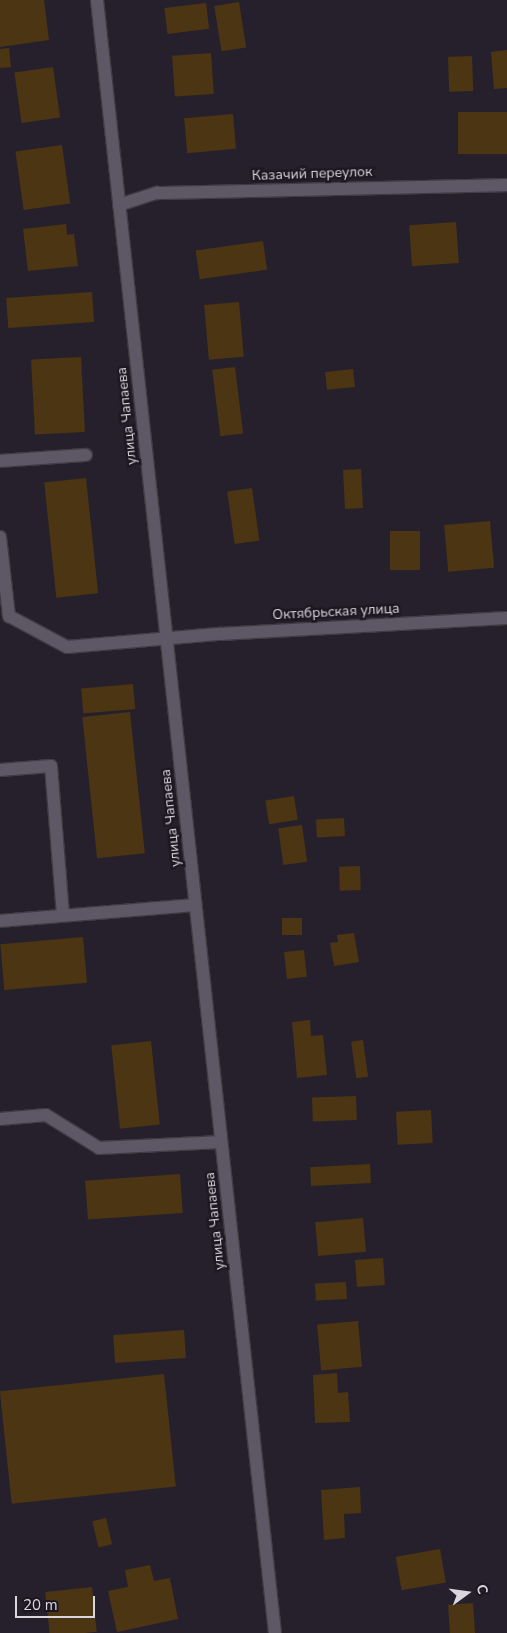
<!DOCTYPE html>
<html>
<head>
<meta charset="utf-8">
<style>
  body { margin:0 }
  #map { position:relative; width:507px; height:1633px; overflow:hidden; background:#26202c; font-family:"Nunito Sans",sans-serif }
  div>[style] { position:absolute }
  [style*='--x'] { left:calc(var(--x)*1px); top:calc(var(--y)*1px); width:calc(var(--w)*1px); rotate:calc(var(--a)*1deg) }
  .building>* { inset:0; background:#4b3512; transform-origin:0 0 }
  .roads { filter:drop-shadow(1px 0 #403b44) drop-shadow(-1px 0 #403b44) drop-shadow(0 1px #403b44) drop-shadow(0 -1px #403b44) }
  .minor>* { height:12px; margin:-6px; padding:0 6px; transform-origin:6px; border-radius:6px; background:#5e5765 }
  span { translate:-50% -50%; white-space:nowrap; text-align:center; line-height:1.15; -webkit-text-stroke:5px #1d1722; paint-order:stroke }
  .street-label { font-size:14px; color:#dad6de }
  .north { position:absolute; left:442px; top:1568px; width:50px; height:50px; -webkit-text-stroke:4px #1d1722; paint-order:stroke; rotate:76deg; font-size:14px; font-weight:700; line-height:20px; text-align:center; color:#dad6de }
  .north::after { content:''; display:block; margin:auto; width:18px; height:22px; background:#dad6de; clip-path:polygon(50% 0,100% 100%,50% 72%,0 100%) }
  .scale { position:absolute; left:15px; top:1596px; width:80px; height:22px; box-sizing:border-box; border:2px solid #dad6de; border-top:0; padding-left:6px; font-size:15px; line-height:18px; white-space:nowrap; color:#dad6de; -webkit-text-stroke:4px #1d1722; paint-order:stroke }
</style>
</head>
<body>
<div id="map">
  <div class="building">
    <i style="clip-path:polygon(0 0,44px 0,49px 40px,0 47px)"></i>
    <i style="left:239px;top:2px;width:46px;height:25px;rotate:81deg"></i>
    <i style="left:206px;top:3px;width:26px;height:42px;rotate:83deg"></i>
    <i style="clip-path:polygon(9px 48px,11px 67px,0 68px,0 49px)"></i>
    <i style="clip-path:polygon(507px 50px,507px 88px,494px 89px,491px 52px)"></i>
    <i style="left:211px;top:53px;width:41px;height:39px;rotate:86deg"></i>
    <i style="left:472px;top:56px;width:35px;height:24px;rotate:88deg"></i>
    <i style="left:53px;top:67px;width:51px;height:39px;rotate:82deg"></i>
    <i style="left:458px;top:112px;width:49px;height:42px"></i>
    <i style="left:233px;top:114px;width:35px;height:49px;rotate:85deg"></i>
    <i style="left:62px;top:145px;width:59px;height:47px;rotate:82deg"></i>
    <i style="left:456px;top:222px;width:41px;height:47px;rotate:86deg"></i>
    <i style="clip-path:polygon(66px 224px,67px 235px,74px 234px,78px 266px,28px 271px,23px 229px)"></i>
    <i style="left:263px;top:241px;width:29px;height:68px;rotate:82deg"></i>
    <i style="left:92px;top:292px;width:30px;height:86px;rotate:86deg"></i>
    <i style="left:239px;top:302px;width:55px;height:35px;rotate:85deg"></i>
    <i style="left:81px;top:357px;width:75px;height:50px;rotate:87deg"></i>
    <i style="left:235px;top:367px;width:67px;height:23px;rotate:83deg"></i>
    <i style="left:353px;top:369px;width:18px;height:28px;rotate:84deg"></i>
    <i style="left:361px;top:469px;width:39px;height:18px;rotate:87deg"></i>
    <i style="left:86px;top:478px;width:116px;height:42px;rotate:84deg"></i>
    <i style="left:252px;top:488px;width:53px;height:25px;rotate:82deg"></i>
    <i style="left:490px;top:521px;width:47px;height:46px;rotate:85deg"></i>
    <i style="left:390px;top:531px;width:30px;height:39px"></i>
    <i style="left:133px;top:684px;width:25px;height:52px;rotate:85deg"></i>
    <i style="left:130px;top:712px;width:142px;height:48px;rotate:84deg"></i>
    <i style="left:294px;top:796px;width:24px;height:29px;rotate:81deg"></i>
    <i style="left:344px;top:818px;width:18px;height:28px;rotate:87deg"></i>
    <i style="left:302px;top:825px;width:37px;height:24px;rotate:82deg"></i>
    <i style="left:360px;top:866px;width:24px;height:21px;rotate:88deg"></i>
    <i style="left:282px;top:918px;width:20px;height:17px"></i>
    <i style="clip-path:polygon(354px 933px,359px 962px,334px 966px,330px 943px,338px 942px,337px 935px)"></i>
    <i style="left:83px;top:937px;width:46px;height:83px;rotate:85deg"></i>
    <i style="left:304px;top:950px;width:27px;height:20px;rotate:84deg"></i>
    <i style="clip-path:polygon(310px 1020px,311px 1036px,323px 1035px,327px 1075px,297px 1078px,292px 1022px)"></i>
    <i style="left:363px;top:1040px;width:37px;height:12px;rotate:82deg"></i>
    <i style="left:151px;top:1041px;width:84px;height:40px;rotate:84deg"></i>
    <i style="left:356px;top:1096px;width:24px;height:44px;rotate:88deg"></i>
    <i style="left:431px;top:1110px;width:33px;height:35px;rotate:87deg"></i>
    <i style="left:370px;top:1164px;width:19px;height:60px;rotate:87deg"></i>
    <i style="left:180px;top:1174px;width:39px;height:95px;rotate:86deg"></i>
    <i style="left:363px;top:1218px;width:34px;height:48px;rotate:85deg"></i>
    <i style="left:383px;top:1258px;width:27px;height:28px;rotate:86deg"></i>
    <i style="left:346px;top:1282px;width:17px;height:31px;rotate:87deg"></i>
    <i style="left:358px;top:1321px;width:46px;height:41px;rotate:85deg"></i>
    <i style="left:184px;top:1330px;width:28px;height:71px;rotate:86deg"></i>
    <i style="clip-path:polygon(337px 1373px,338px 1393px,348px 1392px,350px 1422px,315px 1423px,313px 1375px)"></i>
    <i style="left:164px;top:1374px;width:113px;height:165px;rotate:84deg"></i>
    <i style="clip-path:polygon(360px 1487px,361px 1513px,344px 1514px,345px 1538px,324px 1540px,321px 1490px)"></i>
    <i style="left:106px;top:1518px;width:27px;height:14px;rotate:77deg"></i>
    <i style="left:440px;top:1549px;width:34px;height:45px;rotate:80deg"></i>
    <i style="clip-path:polygon(150px 1565px,154px 1581px,170px 1578px,178px 1619px,117px 1632px,108px 1591px,128px 1587px,125px 1570px)"></i>
    <i style="left:92px;top:1587px;width:45px;height:47px;rotate:84deg"></i>
    <i style="left:473px;top:1603px;width:30px;height:25px;rotate:86deg"></i>
  </div>
  <div class="roads">
    <div class="minor">
      <i style="--x:97;--y:0;--w:1643;--a:83.78"></i>
      <i style="--x:119;--y:205;--w:40;--a:-18"></i>
      <i style="--x:157;--y:193;--w:350;--a:-1.3"></i>
      <i style="--x:0;--y:461;--w:86;--a:-4"></i>
      <i style="--x:0;--y:537;--w:80;--a:83.5"></i>
      <i style="--x:9;--y:616;--w:66;--a:28.1"></i>
      <i style="--x:67;--y:647;--w:154;--a:-4.9"></i>
      <i style="--x:220;--y:634;--w:287;--a:-3.2"></i>
      <i style="--x:0;--y:770;--w:51;--a:-4.5"></i>
      <i style="--x:51;--y:766;--w:148;--a:85.4"></i>
      <i style="--x:0;--y:921;--w:196;--a:-4.7"></i>
      <i style="--x:0;--y:1119;--w:46;--a:-5"></i>
      <i style="--x:46;--y:1115;--w:62;--a:31.9"></i>
      <i style="--x:99;--y:1148;--w:122;--a:-2.8"></i>
    </div>
  </div>
  <div class="street-label">
    <span style="left:312px;top:174px;rotate:-2deg">Казачий переулок</span>
    <span style="left:127px;top:416px;rotate:-96deg">улица Чапаева</span>
    <span style="left:336px;top:612px;rotate:-3deg">Октябрьская улица</span>
    <span style="left:171px;top:818px;rotate:-96deg">улица Чапаева</span>
    <span style="left:215px;top:1221px;rotate:-96deg">улица Чапаева</span>
  </div>
  <div class="north">С</div>
  <div class="scale">20 m</div>
</div>
</body>
</html>
